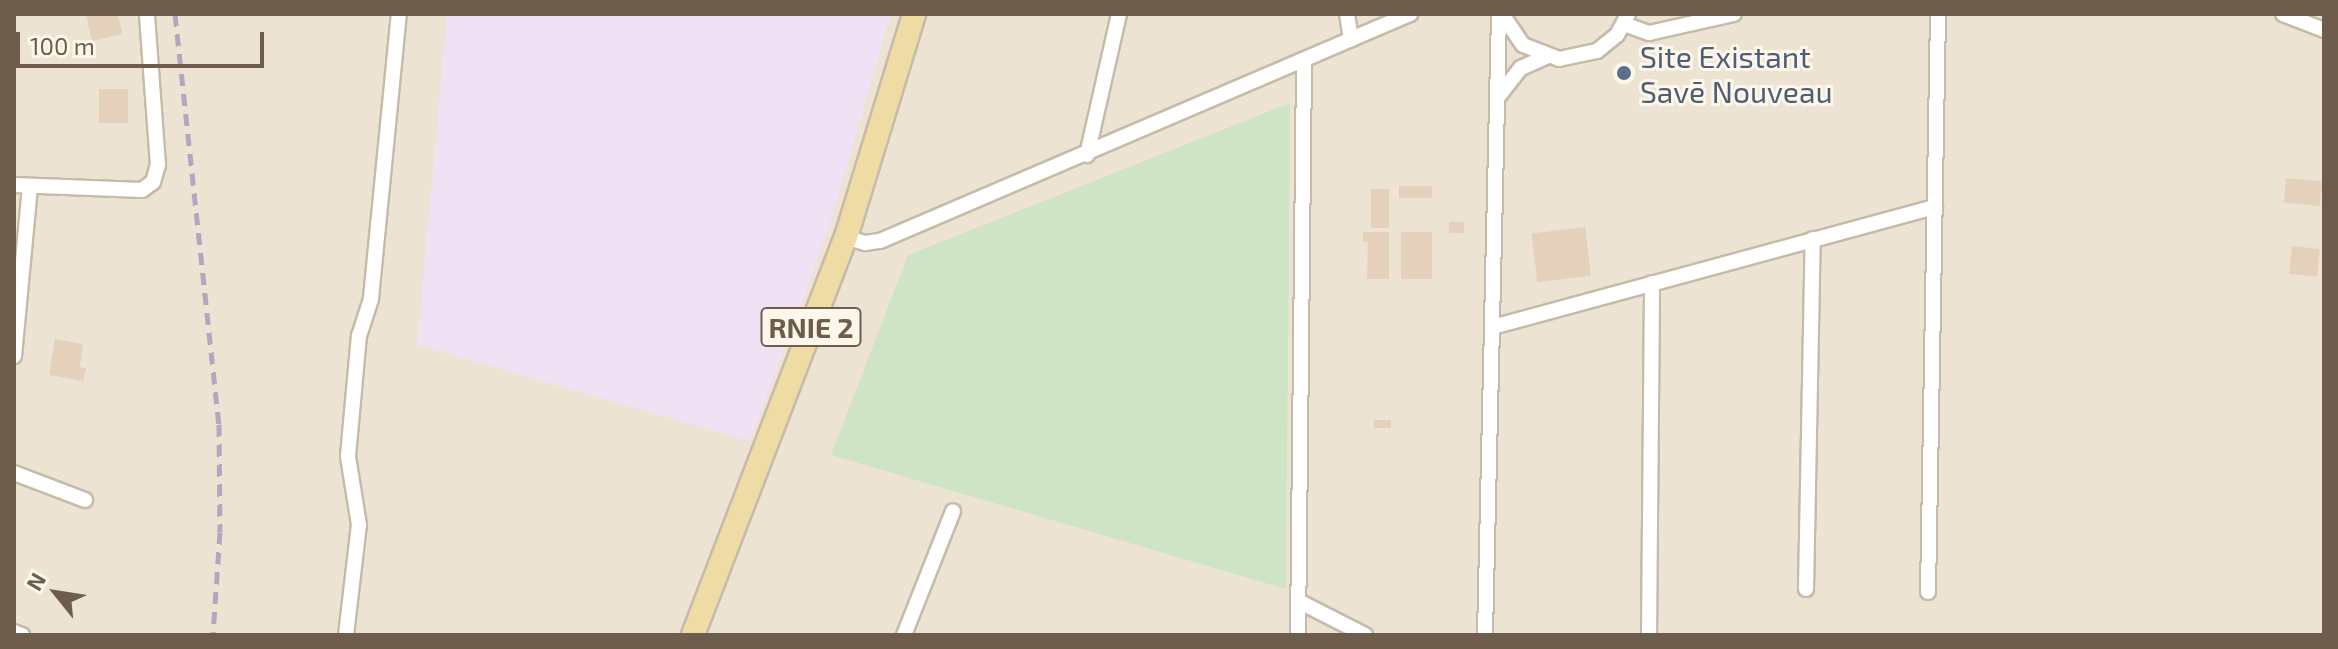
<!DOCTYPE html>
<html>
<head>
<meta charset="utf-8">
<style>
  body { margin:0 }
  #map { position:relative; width:2338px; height:649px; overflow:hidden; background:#f9f3e4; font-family:"Exo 2",sans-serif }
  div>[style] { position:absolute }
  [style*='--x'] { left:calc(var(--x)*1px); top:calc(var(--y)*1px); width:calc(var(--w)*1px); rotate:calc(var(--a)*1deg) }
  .residential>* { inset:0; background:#ece3d2; transform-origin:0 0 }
  .education>* { inset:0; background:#f0e1f5 }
  .green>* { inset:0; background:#cee4c5 }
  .building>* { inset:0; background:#e5d1bb; transform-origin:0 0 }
  .roads { filter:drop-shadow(2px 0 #c6baaa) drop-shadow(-2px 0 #c6baaa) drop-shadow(0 2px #c6baaa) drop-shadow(0 -2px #c6baaa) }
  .street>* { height:14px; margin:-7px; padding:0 7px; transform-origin:7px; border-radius:7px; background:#fff }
  .primary>* { height:22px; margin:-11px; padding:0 11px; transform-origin:11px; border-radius:11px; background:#efdca5 }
  .rail>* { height:5px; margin-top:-2.5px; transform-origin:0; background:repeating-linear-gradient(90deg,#b7a5c0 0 12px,transparent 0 20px) }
  .dots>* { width:22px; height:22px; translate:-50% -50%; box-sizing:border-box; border:4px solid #fcf7ea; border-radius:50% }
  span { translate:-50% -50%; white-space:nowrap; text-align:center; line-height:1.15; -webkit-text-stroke:6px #fcf7ea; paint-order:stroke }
  .shield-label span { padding:2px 6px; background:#fcf7ea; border:2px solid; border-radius:6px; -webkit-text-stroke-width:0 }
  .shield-label { font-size:28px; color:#6e5d4d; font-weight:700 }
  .service-label { font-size:30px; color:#4e5e75 }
  .left { translate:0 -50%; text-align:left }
  .frame { position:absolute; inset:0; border:16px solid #6e5d4d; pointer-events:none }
  .north { position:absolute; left:16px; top:553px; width:80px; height:80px; -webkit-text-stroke:6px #fcf7ea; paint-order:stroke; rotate:300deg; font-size:22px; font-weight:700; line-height:32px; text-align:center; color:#6e5d4d }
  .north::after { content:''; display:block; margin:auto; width:28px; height:36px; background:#6e5d4d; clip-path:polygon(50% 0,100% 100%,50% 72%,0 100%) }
  .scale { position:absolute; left:16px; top:32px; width:248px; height:36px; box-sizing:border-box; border:4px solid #6e5d4d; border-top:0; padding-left:10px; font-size:24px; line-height:28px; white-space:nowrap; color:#6e5d4d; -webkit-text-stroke:6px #fcf7ea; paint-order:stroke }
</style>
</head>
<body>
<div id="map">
  <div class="residential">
    <i style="left:14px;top:14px;width:2310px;height:621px"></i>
  </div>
  <div class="education">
    <i style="clip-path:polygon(447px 14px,891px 14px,828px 231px,750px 441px,417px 345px)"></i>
  </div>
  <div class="green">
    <i style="clip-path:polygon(1290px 103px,1286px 589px,831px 455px,908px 255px)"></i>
  </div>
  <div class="building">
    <i style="clip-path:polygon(86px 14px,118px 14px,122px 34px,92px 41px)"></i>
    <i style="left:99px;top:89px;width:29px;height:34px"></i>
    <i style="left:2286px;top:178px;width:36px;height:25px;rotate:5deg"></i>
    <i style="left:1399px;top:186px;width:33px;height:12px"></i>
    <i style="left:1371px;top:189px;width:18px;height:39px"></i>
    <i style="left:1464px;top:222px;width:11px;height:15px;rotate:90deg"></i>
    <i style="left:1585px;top:227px;width:49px;height:54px;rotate:83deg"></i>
    <i style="clip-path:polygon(1363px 232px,1389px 232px,1389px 279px,1367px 279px,1368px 242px,1363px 242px)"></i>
    <i style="left:1401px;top:232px;width:31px;height:47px"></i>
    <i style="left:2292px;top:246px;width:28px;height:28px;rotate:6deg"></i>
    <i style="clip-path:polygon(55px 339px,83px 344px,80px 367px,86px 368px,83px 381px,49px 375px)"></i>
    <i style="left:1391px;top:420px;width:8px;height:17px;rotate:90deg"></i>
  </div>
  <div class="roads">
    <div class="street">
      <i style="--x:1347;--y:14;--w:26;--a:81"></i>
      <i style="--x:1502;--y:14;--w:37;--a:56"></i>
      <i style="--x:1523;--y:45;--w:39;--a:21"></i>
      <i style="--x:1559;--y:59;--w:39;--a:-12"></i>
      <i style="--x:1597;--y:51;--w:26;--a:-39"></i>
      <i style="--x:1617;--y:35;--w:24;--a:-62"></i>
      <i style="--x:2283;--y:14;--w:44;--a:21.3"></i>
      <i style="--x:1624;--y:24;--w:27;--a:20"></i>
      <i style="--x:1649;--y:33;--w:87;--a:-12.6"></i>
      <i style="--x:1498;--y:97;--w:37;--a:-52"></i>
      <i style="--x:1521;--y:68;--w:27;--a:-24"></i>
      <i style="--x:1087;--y:155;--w:145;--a:-77.2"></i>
      <i style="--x:14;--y:185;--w:128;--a:2.2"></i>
      <i style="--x:142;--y:190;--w:14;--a:-36"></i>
      <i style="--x:153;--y:182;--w:18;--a:-74"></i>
      <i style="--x:158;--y:165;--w:151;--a:-94.2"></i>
      <i style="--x:846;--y:237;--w:20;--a:18"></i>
      <i style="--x:865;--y:243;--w:15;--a:-8"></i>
      <i style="--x:880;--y:241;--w:577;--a:-23.19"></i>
      <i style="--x:1493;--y:327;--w:458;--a:-15.2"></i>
      <i style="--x:14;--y:356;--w:169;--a:-84.6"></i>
      <i style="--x:14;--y:473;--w:76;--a:20.8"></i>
      <i style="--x:1806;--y:589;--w:350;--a:-88.9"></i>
      <i style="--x:1928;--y:592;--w:578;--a:-89.01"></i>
      <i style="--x:1300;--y:602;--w:73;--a:26.9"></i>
      <i style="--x:14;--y:632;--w:9;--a:21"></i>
      <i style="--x:346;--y:635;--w:111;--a:-83.3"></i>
      <i style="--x:359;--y:525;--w:70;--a:-99.1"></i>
      <i style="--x:348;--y:456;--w:121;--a:-84.8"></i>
      <i style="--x:359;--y:336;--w:40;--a:-72"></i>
      <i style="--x:371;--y:298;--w:285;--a:-84.4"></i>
      <i style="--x:904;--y:635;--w:133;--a:-68.4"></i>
      <i style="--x:1298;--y:635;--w:574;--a:-89.4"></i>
      <i style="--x:1485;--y:635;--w:621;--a:-88.71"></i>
      <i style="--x:1649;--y:635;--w:352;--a:-89.5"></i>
    </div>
    <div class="primary">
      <i style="--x:693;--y:635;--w:426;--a:-69"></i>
      <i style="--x:846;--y:237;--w:233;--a:-73"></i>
    </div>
  </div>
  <div class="rail">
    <i style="--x:175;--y:14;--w:412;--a:83.9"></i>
    <i style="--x:219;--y:424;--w:108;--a:89.5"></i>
    <i style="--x:220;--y:532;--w:103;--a:93.9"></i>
  </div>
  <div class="dots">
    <i style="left:1624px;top:73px;background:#5c6f8a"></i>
  </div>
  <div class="shield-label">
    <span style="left:811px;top:327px">RNIE 2</span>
  </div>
  <div class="service-label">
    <span class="left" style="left:1640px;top:73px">Site Existant<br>Savē Nouveau</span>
  </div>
  <div class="frame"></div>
  <div class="north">N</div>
  <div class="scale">100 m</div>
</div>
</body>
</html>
